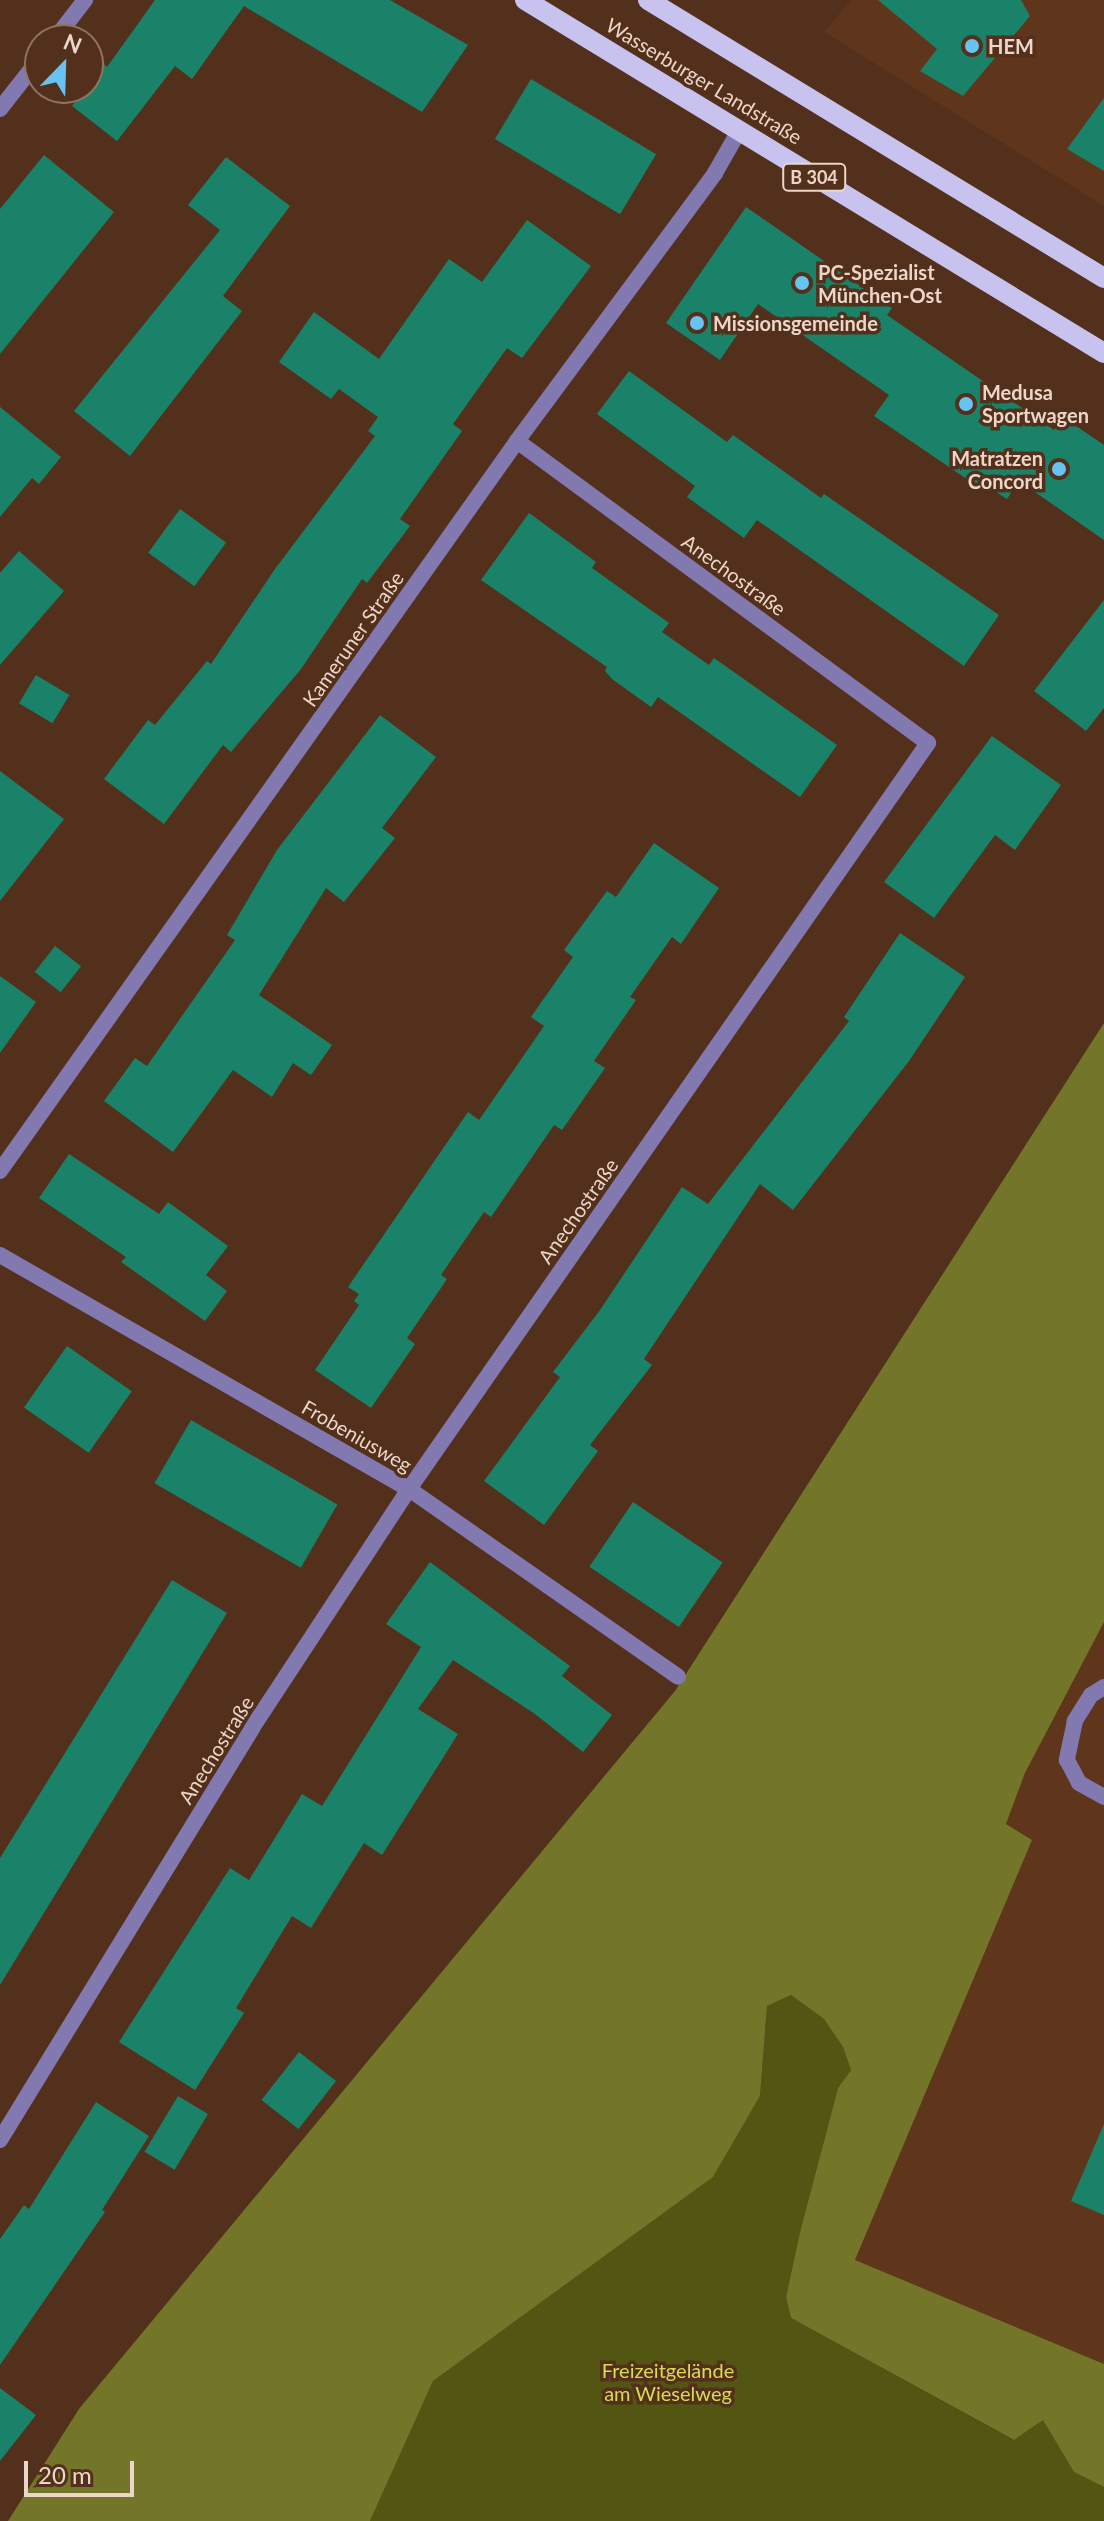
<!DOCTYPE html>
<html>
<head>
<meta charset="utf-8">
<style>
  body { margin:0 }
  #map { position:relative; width:1104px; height:2521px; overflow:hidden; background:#53301b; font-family:Lato,sans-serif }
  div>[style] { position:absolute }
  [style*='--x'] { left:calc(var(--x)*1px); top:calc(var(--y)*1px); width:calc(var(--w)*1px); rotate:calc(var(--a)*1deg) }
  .built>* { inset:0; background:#5f351c }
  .green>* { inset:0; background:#535512 }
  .forest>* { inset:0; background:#737628 }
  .building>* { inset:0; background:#1a8268; transform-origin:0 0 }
  .street>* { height:16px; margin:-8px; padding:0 8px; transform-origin:8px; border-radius:8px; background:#8279b0 }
  .primary>* { height:20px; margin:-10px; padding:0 10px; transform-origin:10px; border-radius:10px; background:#c8c2ef }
  .dots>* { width:22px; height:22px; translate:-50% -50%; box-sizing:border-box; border:4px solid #53301b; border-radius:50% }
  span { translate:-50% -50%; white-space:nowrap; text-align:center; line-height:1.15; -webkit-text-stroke:7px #53301b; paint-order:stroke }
  .shield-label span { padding:2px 6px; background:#53301b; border:2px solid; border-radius:6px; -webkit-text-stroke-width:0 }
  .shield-label { font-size:18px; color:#ecd6c9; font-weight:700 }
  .poi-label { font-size:20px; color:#ecd6c9; font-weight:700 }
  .left { translate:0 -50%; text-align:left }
  .right { translate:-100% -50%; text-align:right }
  .street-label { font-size:20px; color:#ecd6c9 }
  .park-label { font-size:20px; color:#d7db56 }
  .north { position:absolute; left:24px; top:24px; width:80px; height:80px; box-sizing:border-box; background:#53301b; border:2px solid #907261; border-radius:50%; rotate:23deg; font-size:22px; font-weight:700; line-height:32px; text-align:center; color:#ecd6c9 }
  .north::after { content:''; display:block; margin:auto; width:28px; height:36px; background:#67c4f0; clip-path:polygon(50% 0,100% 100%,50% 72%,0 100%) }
  .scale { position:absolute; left:24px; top:2461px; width:110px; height:36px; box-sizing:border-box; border:4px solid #ecd6c9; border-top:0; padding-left:10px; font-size:24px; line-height:28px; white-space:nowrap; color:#ecd6c9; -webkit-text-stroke:6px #53301b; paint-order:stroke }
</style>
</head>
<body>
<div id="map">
  <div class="built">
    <i style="clip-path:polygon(851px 0,1104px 0,1104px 206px,824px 32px)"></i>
    <i style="clip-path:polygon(1104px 1622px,1104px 2364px,855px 2260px,1032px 1840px,1006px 1825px,1025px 1773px)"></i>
  </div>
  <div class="green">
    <i style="clip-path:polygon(791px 1995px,824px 2019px,843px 2047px,851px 2070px,838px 2088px,800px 2232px,786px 2297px,791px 2318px,1013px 2440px,1043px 2419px,1074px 2472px,1104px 2487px,1104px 2521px,370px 2521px,433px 2381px,713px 2177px,760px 2096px,767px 2006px)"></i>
  </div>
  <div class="forest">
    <i style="clip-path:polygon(1104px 1023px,1104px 1622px,1025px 1773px,1006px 1824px,1032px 1840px,855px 2260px,1104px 2364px,1104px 2487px,1074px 2472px,1043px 2420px,1014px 2440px,791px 2318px,786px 2297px,800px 2232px,838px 2088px,851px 2070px,843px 2047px,824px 2019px,791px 1995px,767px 2006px,760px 2096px,713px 2177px,433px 2381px,370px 2521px,8px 2521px,79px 2409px,675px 1691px)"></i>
  </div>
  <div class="building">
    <i style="clip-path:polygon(155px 0,390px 0,468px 45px,422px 112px,244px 6px,192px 79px,175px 66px,117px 141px,72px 106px,104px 64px,107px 67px)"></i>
    <i style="clip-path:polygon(878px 0,1021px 0,1030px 16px,963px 96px,920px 71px,937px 49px)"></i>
    <i style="left:531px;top:79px;width:146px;height:70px;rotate:31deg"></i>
    <i style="clip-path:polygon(1104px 98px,1104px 171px,1067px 149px)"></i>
    <i style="clip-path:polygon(44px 155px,114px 212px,0 354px,0 209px)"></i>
    <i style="clip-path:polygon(226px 157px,290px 206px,223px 296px,242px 311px,130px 456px,74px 411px,220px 230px,188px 205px)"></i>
    <i style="clip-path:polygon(746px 207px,892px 308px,887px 315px,1054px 430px,1063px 417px,1104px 445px,1104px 540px,1019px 481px,1007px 499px,980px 482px,977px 486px,874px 416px,889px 395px,758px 304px,720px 360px,666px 323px)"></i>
    <i style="clip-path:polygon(527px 220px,591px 266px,522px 358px,507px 348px,453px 424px,462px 431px,400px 519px,410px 526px,367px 583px,362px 579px,301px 669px,231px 752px,223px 745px,164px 824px,104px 779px,148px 720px,155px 725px,207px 661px,211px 664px,275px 569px,375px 436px,368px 431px,378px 417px,339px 389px,331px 399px,279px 362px,314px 312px,379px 359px,449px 259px,482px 282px)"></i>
    <i style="clip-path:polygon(629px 371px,727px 442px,733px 435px,821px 498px,824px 494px,999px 615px,964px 666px,757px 520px,744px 538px,687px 497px,695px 486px,597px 414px)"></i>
    <i style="clip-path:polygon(0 407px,61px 457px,39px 484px,32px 478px,0 517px)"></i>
    <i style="left:180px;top:509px;width:57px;height:54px;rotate:36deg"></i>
    <i style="clip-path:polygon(529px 513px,596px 562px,592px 568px,669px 623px,662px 632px,709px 665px,714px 658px,837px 745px,800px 797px,658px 697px,651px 707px,612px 679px,605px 671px,607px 667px,481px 580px)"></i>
    <i style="clip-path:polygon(19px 551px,64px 591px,0 665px,0 573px)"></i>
    <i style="clip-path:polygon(1104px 600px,1104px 708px,1086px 731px,1034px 691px)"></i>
    <i style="left:36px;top:675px;width:39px;height:33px;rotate:31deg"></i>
    <i style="clip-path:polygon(380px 715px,436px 757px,382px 828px,395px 838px,344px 902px,326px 888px,259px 995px,332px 1045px,311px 1075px,293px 1063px,272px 1097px,233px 1070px,173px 1152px,104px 1101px,135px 1058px,147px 1066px,235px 940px,227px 935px,277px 850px)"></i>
    <i style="clip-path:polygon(992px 736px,1061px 785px,1015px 850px,995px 835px,934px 918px,884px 882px)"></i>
    <i style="clip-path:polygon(0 771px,64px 819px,0 901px)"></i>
    <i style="clip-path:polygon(654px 843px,719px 888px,681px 944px,672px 937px,630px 997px,636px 1000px,594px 1061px,605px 1068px,562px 1130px,554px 1125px,491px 1217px,484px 1212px,441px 1275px,447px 1279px,407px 1338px,415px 1344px,371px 1408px,315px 1370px,359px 1305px,354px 1301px,359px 1294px,348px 1287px,468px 1112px,479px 1120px,522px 1058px,544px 1026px,531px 1017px,573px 957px,564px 950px,607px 891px,616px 897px)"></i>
    <i style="clip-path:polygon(900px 933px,965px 977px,909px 1061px,793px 1210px,760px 1184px,644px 1359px,652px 1365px,590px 1445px,598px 1451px,544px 1525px,484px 1481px,560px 1377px,553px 1372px,600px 1310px,682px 1187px,708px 1204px,849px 1021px,844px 1017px)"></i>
    <i style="left:55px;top:946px;width:33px;height:33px;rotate:38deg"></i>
    <i style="clip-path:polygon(0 976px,36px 1002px,0 1053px)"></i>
    <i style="clip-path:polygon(69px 1154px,159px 1214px,168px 1202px,228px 1246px,206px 1275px,227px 1291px,205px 1321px,121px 1262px,126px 1257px,39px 1198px)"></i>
    <i style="left:67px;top:1346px;width:79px;height:75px;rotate:35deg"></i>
    <i style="left:191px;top:1420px;width:169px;height:73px;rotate:30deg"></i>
    <i style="left:633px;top:1502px;width:108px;height:78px;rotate:34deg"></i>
    <i style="clip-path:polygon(430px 1562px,570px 1666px,562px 1676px,612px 1715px,583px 1752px,535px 1714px,453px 1660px,418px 1709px,458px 1734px,382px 1855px,364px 1843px,311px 1928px,292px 1916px,236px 2008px,244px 2013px,195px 2090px,119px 2042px,230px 1868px,249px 1880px,302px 1794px,322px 1806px,421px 1647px,386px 1624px)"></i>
    <i style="clip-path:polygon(172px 1580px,227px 1613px,0 1985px,0 1858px)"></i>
    <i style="left:299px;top:2052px;width:47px;height:61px;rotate:38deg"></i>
    <i style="left:178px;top:2096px;width:35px;height:65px;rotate:31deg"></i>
    <i style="clip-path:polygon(96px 2102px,149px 2136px,102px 2210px,105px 2212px,0 2365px,0 2239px,24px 2205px,29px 2209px)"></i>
    <i style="clip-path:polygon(1104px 2124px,1104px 2215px,1071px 2201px)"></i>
    <i style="clip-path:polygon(0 2388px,36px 2415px,0 2461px)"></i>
  </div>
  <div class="street">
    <i style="--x:54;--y:40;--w:51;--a:-52.2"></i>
    <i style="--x:0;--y:109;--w:65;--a:-51.9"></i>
    <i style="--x:0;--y:1171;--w:895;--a:-54.69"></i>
    <i style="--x:517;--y:441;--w:333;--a:-53.5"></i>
    <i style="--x:715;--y:173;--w:48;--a:-60.3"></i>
    <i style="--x:0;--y:1255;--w:471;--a:29.8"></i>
    <i style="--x:409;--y:1489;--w:328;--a:34.9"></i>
    <i style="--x:1104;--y:1687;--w:15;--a:148"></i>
    <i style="--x:1091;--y:1695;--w:31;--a:122"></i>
    <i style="--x:1075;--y:1721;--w:40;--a:102"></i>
    <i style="--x:1067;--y:1760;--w:26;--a:62"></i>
    <i style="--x:1079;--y:1783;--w:29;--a:29"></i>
    <i style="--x:0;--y:2140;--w:483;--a:-58.5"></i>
    <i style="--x:252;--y:1728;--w:286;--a:-56.7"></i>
    <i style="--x:409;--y:1489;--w:909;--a:-55.17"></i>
    <i style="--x:928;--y:743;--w:510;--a:-143.69"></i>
  </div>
  <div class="primary">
    <i style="--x:525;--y:0;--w:678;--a:31.37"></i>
    <i style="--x:648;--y:0;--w:534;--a:31.37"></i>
  </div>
  <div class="dots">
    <i style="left:972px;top:46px;background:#67c4f0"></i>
    <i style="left:802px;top:283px;background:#67c4f0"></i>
    <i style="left:697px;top:323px;background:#67c4f0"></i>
    <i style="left:966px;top:404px;background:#67c4f0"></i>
    <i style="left:1059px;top:469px;background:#67c4f0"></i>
  </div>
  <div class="shield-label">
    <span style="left:814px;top:177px">B 304</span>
  </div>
  <div class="poi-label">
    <span class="left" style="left:988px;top:46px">HEM</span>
    <span class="left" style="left:818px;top:284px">PC-Spezialist<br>München-Ost</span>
    <span class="left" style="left:713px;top:323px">Missionsgemeinde</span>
    <span class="left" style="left:982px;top:404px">Medusa<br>Sportwagen</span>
    <span class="right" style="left:1043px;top:470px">Matratzen<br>Concord</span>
  </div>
  <div class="street-label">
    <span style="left:704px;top:81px;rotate:31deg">Wasserburger Landstraße</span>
    <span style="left:734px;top:575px;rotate:36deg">Anechostraße</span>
    <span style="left:353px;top:639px;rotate:-55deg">Kameruner Straße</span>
    <span style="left:578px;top:1211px;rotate:-55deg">Anechostraße</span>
    <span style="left:357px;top:1436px;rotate:30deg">Frobeniusweg</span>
    <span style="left:216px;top:1750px;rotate:-58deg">Anechostraße</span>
  </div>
  <div class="park-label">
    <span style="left:668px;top:2382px">Freizeitgelände<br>am Wieselweg</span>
  </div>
  <div class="north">N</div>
  <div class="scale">20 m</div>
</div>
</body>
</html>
